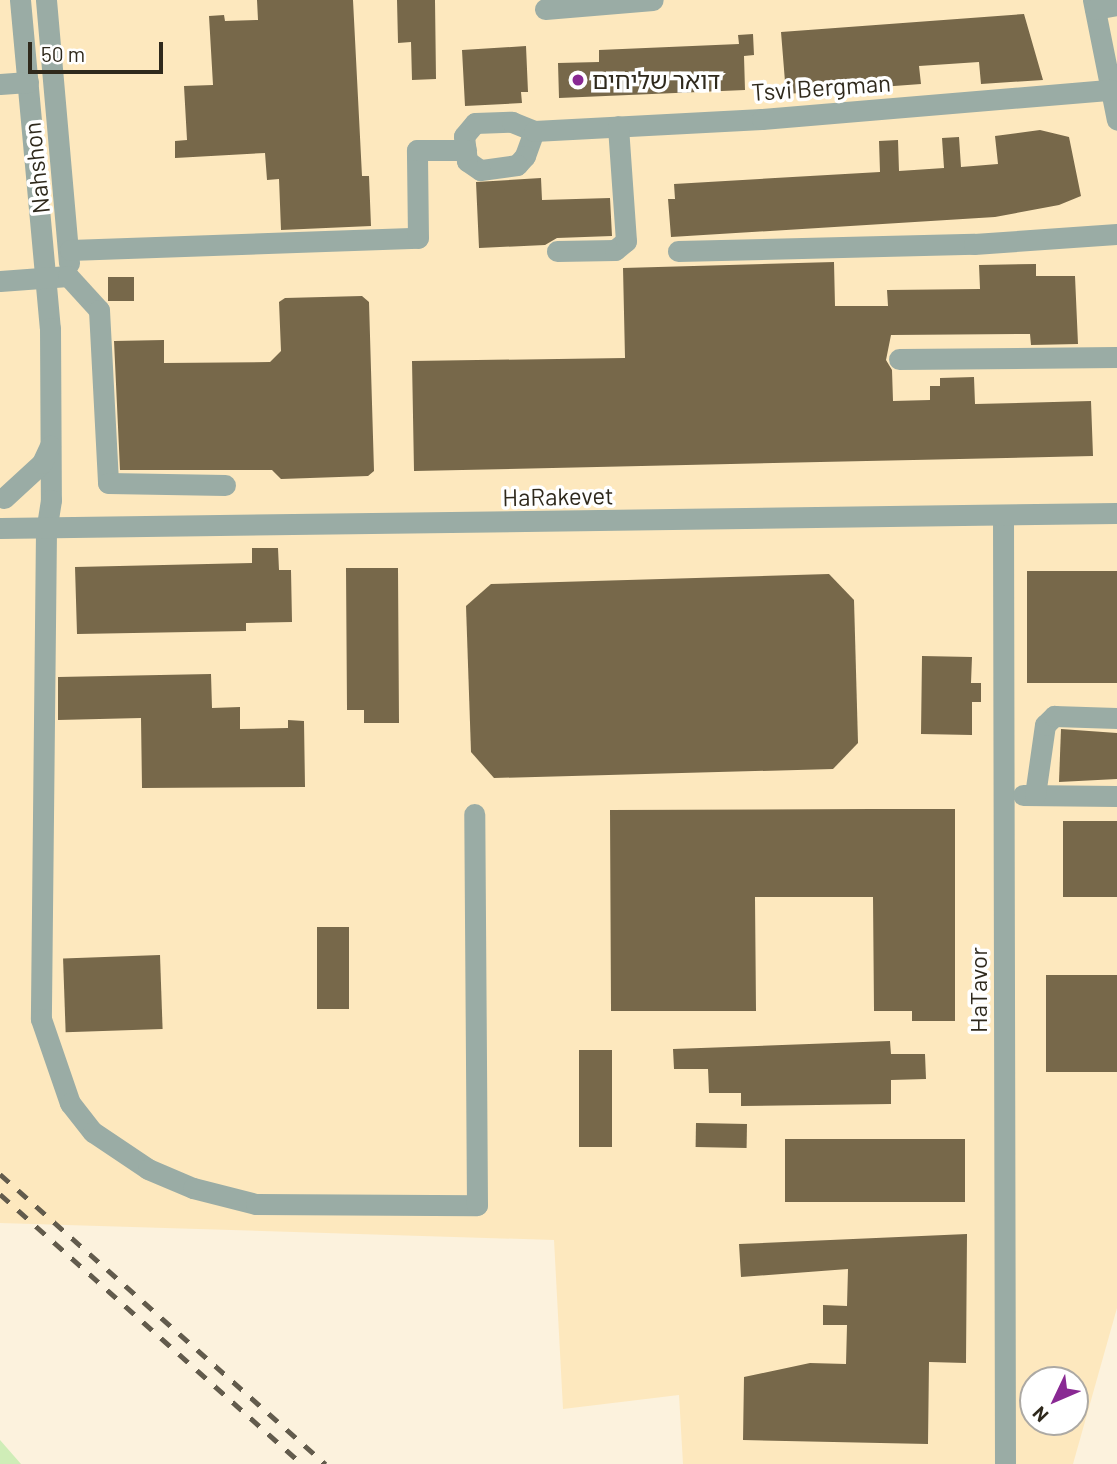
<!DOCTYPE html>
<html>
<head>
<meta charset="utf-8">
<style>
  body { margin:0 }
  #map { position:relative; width:1117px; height:1464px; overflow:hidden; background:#fcf2dd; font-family:Barlow,"Noto Sans Hebrew",sans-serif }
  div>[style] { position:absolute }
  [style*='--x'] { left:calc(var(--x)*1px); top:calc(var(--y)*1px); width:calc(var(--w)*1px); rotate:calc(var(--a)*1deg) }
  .built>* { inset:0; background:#fde8be }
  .green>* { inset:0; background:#cfedb7 }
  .building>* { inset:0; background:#77684a; transform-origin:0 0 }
  .minor>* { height:21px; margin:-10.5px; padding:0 10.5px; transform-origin:10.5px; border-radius:10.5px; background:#9aaca5 }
  .rail>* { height:5px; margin-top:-2.5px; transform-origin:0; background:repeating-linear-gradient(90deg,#625b4c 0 12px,transparent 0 24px) }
  .dots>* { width:19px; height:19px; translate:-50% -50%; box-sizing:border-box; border:4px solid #fff; border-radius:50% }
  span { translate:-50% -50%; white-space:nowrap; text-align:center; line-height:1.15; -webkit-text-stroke:7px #fff; paint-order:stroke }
  .poi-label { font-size:24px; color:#2f291c }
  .left { translate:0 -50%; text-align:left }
  .street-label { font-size:24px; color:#2f291c }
  .north { position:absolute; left:1019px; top:1366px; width:70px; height:70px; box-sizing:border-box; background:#fff; border:2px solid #aca9a4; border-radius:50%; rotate:226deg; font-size:19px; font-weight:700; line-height:28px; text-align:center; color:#2f291c }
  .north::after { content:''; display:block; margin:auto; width:24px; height:32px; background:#892993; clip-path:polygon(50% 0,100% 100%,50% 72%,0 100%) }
  .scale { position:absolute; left:28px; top:42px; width:135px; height:32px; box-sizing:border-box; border:4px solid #2f291c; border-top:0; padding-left:9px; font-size:21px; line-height:24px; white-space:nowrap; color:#2f291c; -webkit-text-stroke:5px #fff; paint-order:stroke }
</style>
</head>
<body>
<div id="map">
  <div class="built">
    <i style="clip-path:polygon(evenodd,0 0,1117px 0,1117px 1308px,1073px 1464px,683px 1464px,679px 1395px,563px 1409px,554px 1240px,0 1223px,0 0,1033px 1380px,1075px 1380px,1075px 1422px,1033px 1422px,1033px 1380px)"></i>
  </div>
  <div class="green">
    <i style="clip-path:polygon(0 1440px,21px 1464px,0 1464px)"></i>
  </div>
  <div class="building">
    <i style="clip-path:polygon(257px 0,353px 0,362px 176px,369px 176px,371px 226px,281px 230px,279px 179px,267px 180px,265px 153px,175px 158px,175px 141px,187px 140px,184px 86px,213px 85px,209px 16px,224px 15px,225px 21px,258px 20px)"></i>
    <i style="clip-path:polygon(397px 0,435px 0,436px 79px,412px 80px,411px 42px,398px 43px)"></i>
    <i style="clip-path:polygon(1024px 14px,1043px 80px,981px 84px,979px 62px,919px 66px,921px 84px,786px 94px,781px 32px)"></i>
    <i style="clip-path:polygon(753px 34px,754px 55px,744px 56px,745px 90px,559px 98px,558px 63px,599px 62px,599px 50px,739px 44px,738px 35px)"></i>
    <i style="clip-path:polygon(526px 46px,528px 92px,521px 92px,522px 103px,465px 106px,462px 50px)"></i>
    <i style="clip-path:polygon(1040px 130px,1069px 137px,1081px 196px,1059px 205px,995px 217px,671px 237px,668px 199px,675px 199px,674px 184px,880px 172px,879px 141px,898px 140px,899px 171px,944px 168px,942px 138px,959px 137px,961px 167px,998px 164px,995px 136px)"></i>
    <i style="clip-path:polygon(541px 178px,542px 200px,610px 198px,612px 236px,557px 238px,545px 245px,479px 248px,476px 182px)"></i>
    <i style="clip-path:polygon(834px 262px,835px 306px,888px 306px,887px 290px,980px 289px,979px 265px,1036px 264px,1036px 276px,1075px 276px,1078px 344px,1031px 345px,1030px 334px,891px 335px,886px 360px,892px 370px,893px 401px,930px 400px,930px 386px,940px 386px,940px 378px,974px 377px,975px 404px,1091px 401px,1093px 456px,414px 471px,412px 361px,625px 358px,623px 268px)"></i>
    <i style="left:134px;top:277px;width:24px;height:26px;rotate:90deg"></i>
    <i style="clip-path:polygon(362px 296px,369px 302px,374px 471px,368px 476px,281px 479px,272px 470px,120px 470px,114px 341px,164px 340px,164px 363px,270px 362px,281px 351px,279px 302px,285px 298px)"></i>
    <i style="clip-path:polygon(252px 548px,278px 548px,279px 570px,291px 570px,292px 622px,246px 623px,246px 631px,77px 634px,75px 567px,252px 563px)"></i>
    <i style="clip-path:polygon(346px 568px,398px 568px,399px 723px,364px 723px,364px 710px,347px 710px)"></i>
    <i style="left:1117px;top:571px;width:112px;height:90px;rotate:90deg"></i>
    <i style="clip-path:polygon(829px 574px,854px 600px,858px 743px,833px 769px,494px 778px,471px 752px,466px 606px,491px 584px)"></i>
    <i style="clip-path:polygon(922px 656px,972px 657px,971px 683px,981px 683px,981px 702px,972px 702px,972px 735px,921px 734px)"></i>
    <i style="clip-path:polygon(211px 674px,212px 708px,240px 707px,240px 729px,288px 728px,288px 720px,304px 721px,305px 787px,142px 788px,141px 718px,58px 720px,58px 677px)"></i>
    <i style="clip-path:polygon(1061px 729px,1117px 733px,1117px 779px,1059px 782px)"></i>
    <i style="clip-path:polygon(873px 809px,955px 809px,955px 1021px,912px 1021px,912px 1011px,874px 1011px,873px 897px,755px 897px,756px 1011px,611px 1011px,610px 810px)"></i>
    <i style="left:1117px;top:821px;width:76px;height:54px;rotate:90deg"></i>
    <i style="left:317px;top:927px;width:32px;height:82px"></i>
    <i style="left:160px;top:955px;width:74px;height:97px;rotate:88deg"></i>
    <i style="left:1117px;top:975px;width:97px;height:71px;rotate:90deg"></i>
    <i style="clip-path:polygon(890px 1041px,891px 1054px,925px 1054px,926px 1079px,891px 1080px,891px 1104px,741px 1106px,741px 1093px,709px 1093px,708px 1069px,674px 1069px,673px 1049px)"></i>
    <i style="left:579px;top:1050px;width:33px;height:97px"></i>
    <i style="left:696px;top:1123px;width:51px;height:24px;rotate:1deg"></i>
    <i style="left:965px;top:1139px;width:63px;height:180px;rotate:90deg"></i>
    <i style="clip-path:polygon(967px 1234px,966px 1363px,929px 1362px,928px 1444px,743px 1440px,744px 1377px,810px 1363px,846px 1364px,847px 1325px,823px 1325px,823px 1305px,847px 1306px,848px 1269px,741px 1277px,739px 1244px)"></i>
  </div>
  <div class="minor">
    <i style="--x:20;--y:0;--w:329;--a:84.8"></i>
    <i style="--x:50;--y:328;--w:172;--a:89.7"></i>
    <i style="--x:51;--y:500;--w:30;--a:99"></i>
    <i style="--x:46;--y:530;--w:489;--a:90.6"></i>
    <i style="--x:41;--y:1019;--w:89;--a:71"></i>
    <i style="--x:70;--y:1103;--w:37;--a:52"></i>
    <i style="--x:93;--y:1132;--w:66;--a:33.9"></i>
    <i style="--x:148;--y:1169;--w:49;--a:22.9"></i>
    <i style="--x:193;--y:1188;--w:65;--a:14.3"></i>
    <i style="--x:256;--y:1204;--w:221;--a:0.3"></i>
    <i style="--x:477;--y:1205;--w:391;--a:-90.4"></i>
    <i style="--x:46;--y:0;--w:264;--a:85"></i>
    <i style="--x:1093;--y:0;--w:122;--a:78.7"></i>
    <i style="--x:545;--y:9;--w:108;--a:-4.8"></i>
    <i style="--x:1095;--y:9;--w:22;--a:-10"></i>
    <i style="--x:0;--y:84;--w:28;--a:-4"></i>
    <i style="--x:534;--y:131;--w:27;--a:110"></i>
    <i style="--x:525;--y:156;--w:12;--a:132"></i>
    <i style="--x:517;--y:165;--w:37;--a:172"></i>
    <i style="--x:480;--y:170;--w:16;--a:-145"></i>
    <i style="--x:467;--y:161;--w:25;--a:-97"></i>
    <i style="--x:464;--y:136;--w:17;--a:-50"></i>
    <i style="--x:475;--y:123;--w:37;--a:-2"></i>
    <i style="--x:512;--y:122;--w:24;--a:22"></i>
    <i style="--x:534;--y:131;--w:228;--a:-3"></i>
    <i style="--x:762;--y:119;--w:350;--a:-4.8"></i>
    <i style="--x:70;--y:250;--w:348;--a:-2"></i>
    <i style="--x:418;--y:238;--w:88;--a:-90.7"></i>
    <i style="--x:417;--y:150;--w:49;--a:0"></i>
    <i style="--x:557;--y:251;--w:58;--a:-1"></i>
    <i style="--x:615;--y:250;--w:14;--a:-39"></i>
    <i style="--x:626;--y:241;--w:115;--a:-94"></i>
    <i style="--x:678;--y:251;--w:296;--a:-1.4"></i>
    <i style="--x:974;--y:244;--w:143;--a:-4"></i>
    <i style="--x:0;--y:281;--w:68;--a:-4.2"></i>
    <i style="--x:68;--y:276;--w:46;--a:47.6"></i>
    <i style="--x:99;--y:310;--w:173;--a:87"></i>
    <i style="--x:108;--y:483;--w:117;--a:1"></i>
    <i style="--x:899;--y:359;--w:218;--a:-0.5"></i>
    <i style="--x:4;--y:498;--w:52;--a:-42.6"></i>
    <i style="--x:42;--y:463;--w:19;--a:-65"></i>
    <i style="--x:1003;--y:515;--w:949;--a:89.88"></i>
    <i style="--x:0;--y:528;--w:1117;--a:-0.77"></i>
    <i style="--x:1023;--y:795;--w:94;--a:0.6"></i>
    <i style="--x:1035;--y:795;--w:71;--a:-81.9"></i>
    <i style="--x:1045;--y:725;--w:13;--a:-45"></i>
    <i style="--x:1054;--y:716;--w:63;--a:1.8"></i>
  </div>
  <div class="rail">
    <i style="--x:0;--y:1174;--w:436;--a:41.7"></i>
    <i style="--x:0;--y:1194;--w:405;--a:41.8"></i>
  </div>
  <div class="dots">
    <i style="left:578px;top:80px;background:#892993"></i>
  </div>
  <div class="poi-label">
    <span class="left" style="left:592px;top:80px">דואר שליחים</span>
  </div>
  <div class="street-label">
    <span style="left:821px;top:87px;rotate:-4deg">Tsvi Bergman</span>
    <span style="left:36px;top:168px;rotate:-96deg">Nahshon</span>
    <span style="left:558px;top:496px;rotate:-1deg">HaRakevet</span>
    <span style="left:978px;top:990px;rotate:-90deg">HaTavor</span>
  </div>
  <div class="north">N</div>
  <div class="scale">50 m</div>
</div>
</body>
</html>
